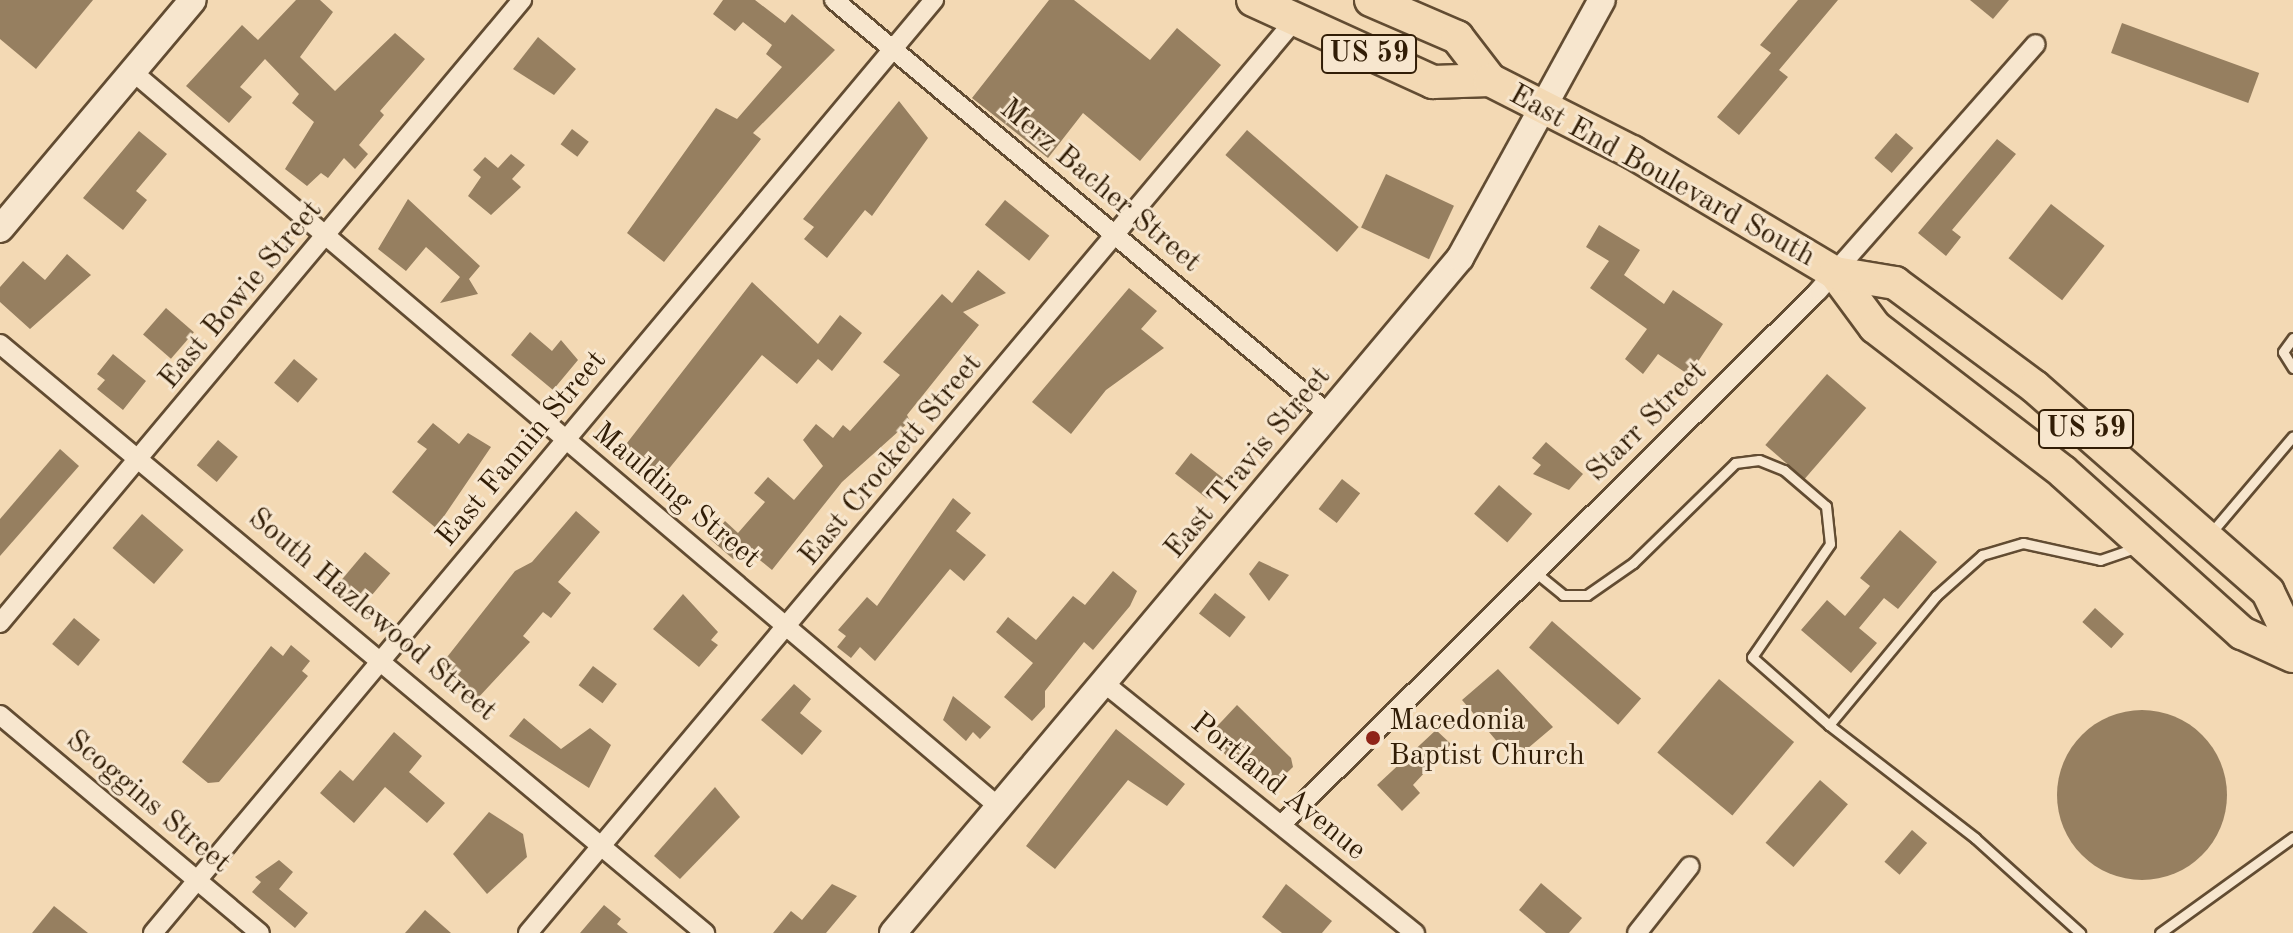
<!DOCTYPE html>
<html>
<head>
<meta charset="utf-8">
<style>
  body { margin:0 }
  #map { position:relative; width:2293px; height:933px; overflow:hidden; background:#f3d9b4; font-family:"Old Standard TT",serif }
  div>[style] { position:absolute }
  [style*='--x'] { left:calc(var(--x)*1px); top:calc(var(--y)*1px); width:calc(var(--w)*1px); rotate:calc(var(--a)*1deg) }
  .building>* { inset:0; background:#967f60; transform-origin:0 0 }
  .round { border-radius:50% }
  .roads { filter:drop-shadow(2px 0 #624c32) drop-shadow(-2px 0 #624c32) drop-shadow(0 2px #624c32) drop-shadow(0 -2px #624c32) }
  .lane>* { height:9px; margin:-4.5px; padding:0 4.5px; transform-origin:4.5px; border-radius:4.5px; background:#f7e6ce }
  .street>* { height:18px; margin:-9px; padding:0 9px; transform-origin:9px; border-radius:9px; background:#f7e6ce }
  .secondary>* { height:26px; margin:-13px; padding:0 13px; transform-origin:13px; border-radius:13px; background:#f7e6ce }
  .highway>* { height:32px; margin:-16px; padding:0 16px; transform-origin:16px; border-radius:16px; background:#f3d9b4 }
  .dots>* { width:22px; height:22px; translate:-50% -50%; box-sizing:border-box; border:4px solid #f7e6ce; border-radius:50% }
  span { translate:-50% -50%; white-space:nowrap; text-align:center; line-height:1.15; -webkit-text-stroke:6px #f7e6ce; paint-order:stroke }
  .shield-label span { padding:2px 6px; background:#f7e6ce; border:2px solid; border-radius:6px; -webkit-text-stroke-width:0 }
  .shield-label { font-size:28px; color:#311d06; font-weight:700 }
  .street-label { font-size:30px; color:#311d06 }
  .poi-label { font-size:30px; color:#311d06 }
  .left { translate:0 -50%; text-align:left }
</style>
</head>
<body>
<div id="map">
  <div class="building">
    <i style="clip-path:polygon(0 0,93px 0,36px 69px,0 39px)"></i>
    <i style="clip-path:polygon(296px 0,320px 0,333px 12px,300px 57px,335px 91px,395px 33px,425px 59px,380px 111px,384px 115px,359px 145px,368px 154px,355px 169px,344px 158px,328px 178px,321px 173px,307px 186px,285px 169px,314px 122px,292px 103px,299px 94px,265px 59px,240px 87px,252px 97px,229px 123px,186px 86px,242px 25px,258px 40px)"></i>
    <i style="clip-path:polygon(723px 0,755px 0,785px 23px,792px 14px,835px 50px,753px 133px,761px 139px,664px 262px,627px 233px,716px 108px,737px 119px,782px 67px,766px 54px,772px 45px,743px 22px,735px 31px,713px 14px)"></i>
    <i style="clip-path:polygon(1049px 0,1074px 0,1150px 60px,1177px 28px,1221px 65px,1140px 161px,1083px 113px,1048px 158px,972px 98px)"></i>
    <i style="clip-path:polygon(1798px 0,1838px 0,1779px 70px,1788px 77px,1739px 135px,1717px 117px,1771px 53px,1760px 45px)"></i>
    <i style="clip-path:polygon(1970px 0,2009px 0,1993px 19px)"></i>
    <i style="left:2122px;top:23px;width:146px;height:32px;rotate:20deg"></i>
    <i style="clip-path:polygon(538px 37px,576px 69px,554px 95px,513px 69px)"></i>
    <i style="clip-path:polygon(899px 101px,928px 138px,872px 216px,865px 210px,827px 258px,804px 239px,814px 227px,803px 219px)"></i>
    <i style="left:572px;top:129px;width:21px;height:19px;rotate:37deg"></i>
    <i style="left:1247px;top:130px;width:148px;height:33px;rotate:41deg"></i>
    <i style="clip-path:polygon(139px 131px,167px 154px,136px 191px,147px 200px,123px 230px,83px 198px)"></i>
    <i style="left:1896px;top:133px;width:23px;height:33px;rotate:41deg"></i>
    <i style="clip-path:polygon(1997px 139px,2016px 154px,1952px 230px,1961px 237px,1946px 256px,1918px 233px)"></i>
    <i style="clip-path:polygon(511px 154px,525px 165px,512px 179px,521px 187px,491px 215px,468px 196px,481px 177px,473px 170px,485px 157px,498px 168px)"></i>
    <i style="left:1386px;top:174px;width:75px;height:59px;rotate:25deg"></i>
    <i style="clip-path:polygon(408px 199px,480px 266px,469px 279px,478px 294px,440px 303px,460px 277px,426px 247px,406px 271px,378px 249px)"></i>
    <i style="left:1005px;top:200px;width:57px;height:32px;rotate:39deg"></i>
    <i style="left:2051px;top:204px;width:68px;height:69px;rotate:38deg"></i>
    <i style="clip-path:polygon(1599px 225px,1640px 250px,1624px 275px,1664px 304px,1673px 290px,1723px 324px,1689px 375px,1658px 354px,1643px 374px,1625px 359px,1647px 329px,1590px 288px,1609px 261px,1586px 247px)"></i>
    <i style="clip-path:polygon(67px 254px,91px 275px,30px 329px,0 302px,0 287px,23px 261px,45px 280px)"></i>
    <i style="clip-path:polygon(978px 270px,1006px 293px,963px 312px,979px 325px,907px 415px,910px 421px,842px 482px,772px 570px,744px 547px,733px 559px,710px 539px,725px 521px,738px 533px,765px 502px,754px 493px,768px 477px,794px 500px,823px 466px,803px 440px,816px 424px,833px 438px,843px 425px,850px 431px,900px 375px,883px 362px,942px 294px,952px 303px)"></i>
    <i style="clip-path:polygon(752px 282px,818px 344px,840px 315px,862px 333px,832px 371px,818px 359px,797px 384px,762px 355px,658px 482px,620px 452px)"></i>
    <i style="clip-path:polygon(1129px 288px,1157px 311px,1141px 329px,1164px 348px,1106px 390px,1071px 434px,1032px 402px)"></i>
    <i style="left:166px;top:308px;width:37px;height:35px;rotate:41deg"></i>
    <i style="clip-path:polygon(530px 332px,552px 351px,561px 340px,578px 360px,553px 390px,511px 355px)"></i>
    <i style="clip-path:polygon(113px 354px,146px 381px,123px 410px,97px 389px,105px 380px,97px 374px)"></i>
    <i style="left:294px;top:359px;width:31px;height:31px;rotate:40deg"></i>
    <i style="left:1827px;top:374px;width:52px;height:94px;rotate:41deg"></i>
    <i style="clip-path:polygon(433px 423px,459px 444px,468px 433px,491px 447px,436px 528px,392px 492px,427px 449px,417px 442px)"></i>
    <i style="left:218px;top:440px;width:26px;height:33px;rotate:40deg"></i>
    <i style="clip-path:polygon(1546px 442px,1583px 474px,1569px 490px,1533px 474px,1541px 465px,1532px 458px)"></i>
    <i style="clip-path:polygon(60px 449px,79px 466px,0 556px,0 519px)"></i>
    <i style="left:1191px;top:453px;width:41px;height:26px;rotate:38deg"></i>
    <i style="left:1342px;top:479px;width:23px;height:38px;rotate:38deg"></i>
    <i style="left:1499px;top:485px;width:44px;height:38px;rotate:41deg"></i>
    <i style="clip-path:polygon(953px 498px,971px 513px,956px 531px,986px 555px,964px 581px,950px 569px,875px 661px,860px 647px,851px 658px,837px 647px,846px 636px,838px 630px,867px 597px,877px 606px)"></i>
    <i style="clip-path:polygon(576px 511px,600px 532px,558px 582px,571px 593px,551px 618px,543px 612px,523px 636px,530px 642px,477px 699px,440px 666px,515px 571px,532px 562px)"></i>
    <i style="left:142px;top:514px;width:55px;height:45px;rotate:41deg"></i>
    <i style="clip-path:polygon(1900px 530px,1937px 562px,1898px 609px,1884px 598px,1859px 628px,1877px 643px,1851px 673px,1801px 630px,1827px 600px,1845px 616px,1870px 586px,1860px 578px)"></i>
    <i style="left:365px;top:552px;width:33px;height:38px;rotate:40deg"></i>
    <i style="clip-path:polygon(1259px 561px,1289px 575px,1269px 601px,1249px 574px)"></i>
    <i style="clip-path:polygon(1113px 571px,1137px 591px,1130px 606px,1093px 650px,1084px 642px,1045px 691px,1045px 707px,1032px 721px,1004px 697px,1033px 663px,996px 632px,1008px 617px,1036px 640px,1073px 596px,1085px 605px)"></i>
    <i style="left:1215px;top:593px;width:39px;height:26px;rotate:38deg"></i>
    <i style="clip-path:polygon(683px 594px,718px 632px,711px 640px,718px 645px,699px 667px,653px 629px)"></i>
    <i style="left:2095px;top:608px;width:39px;height:19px;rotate:42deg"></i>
    <i style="left:74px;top:618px;width:34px;height:34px;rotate:40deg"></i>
    <i style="left:1552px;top:621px;width:118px;height:35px;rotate:41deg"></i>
    <i style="clip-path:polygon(291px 645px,310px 661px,302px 671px,308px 676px,219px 782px,208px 783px,182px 762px,271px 646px,283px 656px)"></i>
    <i style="left:593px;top:666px;width:30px;height:24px;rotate:37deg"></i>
    <i style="clip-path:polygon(1498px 669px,1553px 727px,1521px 754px,1508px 739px,1500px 745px,1462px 700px)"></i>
    <i style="left:1719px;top:679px;width:98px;height:96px;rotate:40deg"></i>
    <i style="clip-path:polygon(794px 684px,811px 699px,800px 713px,822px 731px,802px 755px,761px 720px)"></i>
    <i style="clip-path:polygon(953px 696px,991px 727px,980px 739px,973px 732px,966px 741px,943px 720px)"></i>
    <i style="clip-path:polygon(1237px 705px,1291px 758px,1293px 767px,1268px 791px,1206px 738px)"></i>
    <i class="round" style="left:2057px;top:710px;width:170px;height:170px"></i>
    <i style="clip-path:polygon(524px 718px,561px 749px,590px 728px,611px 745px,589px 788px,509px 736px)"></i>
    <i style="clip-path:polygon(1116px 729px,1185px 784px,1167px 806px,1128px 780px,1055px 869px,1026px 846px)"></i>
    <i style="clip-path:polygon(1436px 730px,1451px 744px,1413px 785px,1420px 793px,1402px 811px,1377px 785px)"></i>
    <i style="clip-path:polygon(394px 732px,422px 756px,409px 772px,445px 803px,427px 823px,385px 787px,354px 823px,320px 793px,340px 770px,353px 781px)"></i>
    <i style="left:1820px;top:780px;width:37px;height:83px;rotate:41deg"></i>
    <i style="clip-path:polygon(715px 787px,740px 817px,680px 879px,654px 856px)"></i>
    <i style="clip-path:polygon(489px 812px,523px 834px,527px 857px,487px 894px,453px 854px)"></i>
    <i style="left:1912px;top:830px;width:20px;height:42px;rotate:41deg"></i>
    <i style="clip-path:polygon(279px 860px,293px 872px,279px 889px,308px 913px,295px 928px,252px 892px,261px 882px,255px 877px)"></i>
    <i style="clip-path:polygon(1541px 883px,1582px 918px,1569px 933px,1546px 933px,1519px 910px)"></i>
    <i style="clip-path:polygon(832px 884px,857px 896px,826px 933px,773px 933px,791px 911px,802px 920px)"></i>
    <i style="clip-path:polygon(1286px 884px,1332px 921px,1322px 933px,1282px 933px,1262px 917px)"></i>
    <i style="clip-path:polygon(604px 905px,621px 919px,617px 924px,628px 933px,580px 933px)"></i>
    <i style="clip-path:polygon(54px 906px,88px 933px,32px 933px)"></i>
    <i style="clip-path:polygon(425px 910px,451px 933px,405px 933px)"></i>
  </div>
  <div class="roads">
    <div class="lane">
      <i style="--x:2293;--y:338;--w:17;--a:126"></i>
      <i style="--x:2283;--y:352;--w:19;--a:58"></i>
      <i style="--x:2210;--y:534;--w:128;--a:-49.7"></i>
      <i style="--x:1535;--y:572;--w:36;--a:39"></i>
      <i style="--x:1563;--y:595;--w:24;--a:0"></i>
      <i style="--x:1587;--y:595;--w:56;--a:-34.8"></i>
      <i style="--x:1633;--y:563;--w:143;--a:-44.4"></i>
      <i style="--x:1735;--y:463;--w:24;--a:-7"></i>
      <i style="--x:1759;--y:460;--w:27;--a:22"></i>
      <i style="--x:1784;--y:470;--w:55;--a:40.6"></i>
      <i style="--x:1826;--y:506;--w:38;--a:84"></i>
      <i style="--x:1830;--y:544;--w:137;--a:124.6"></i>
      <i style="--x:1752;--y:657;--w:103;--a:41.4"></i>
      <i style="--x:1829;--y:725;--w:168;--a:-50.3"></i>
      <i style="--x:1936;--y:596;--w:62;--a:-41.7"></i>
      <i style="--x:1982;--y:555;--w:43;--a:-16.3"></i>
      <i style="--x:2023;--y:543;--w:79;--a:12.4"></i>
      <i style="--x:2100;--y:560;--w:40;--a:-18.9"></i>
      <i style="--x:1829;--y:725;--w:185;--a:37.7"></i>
      <i style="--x:1975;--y:838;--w:142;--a:42.1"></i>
      <i style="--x:2160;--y:933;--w:164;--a:-35.8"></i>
    </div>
    <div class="street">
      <i style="--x:834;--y:0;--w:647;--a:39.92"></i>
      <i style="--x:133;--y:72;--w:1136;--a:40.32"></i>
      <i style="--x:0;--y:344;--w:919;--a:39.88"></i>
      <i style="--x:0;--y:623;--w:813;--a:-50.04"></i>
      <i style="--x:1105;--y:684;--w:398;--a:38.8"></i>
      <i style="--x:0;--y:715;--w:339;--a:40"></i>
      <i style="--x:1281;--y:825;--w:757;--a:-44.84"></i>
      <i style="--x:1818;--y:291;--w:329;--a:-48.6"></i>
      <i style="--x:153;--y:933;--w:1217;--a:-50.07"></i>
      <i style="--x:528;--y:933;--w:1191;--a:-49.97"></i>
      <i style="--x:1637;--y:933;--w:85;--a:-51.7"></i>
    </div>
    <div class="secondary">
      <i style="--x:0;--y:229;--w:299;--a:-49.9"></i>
      <i style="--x:893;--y:933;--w:882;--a:-49.97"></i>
      <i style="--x:1460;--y:258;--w:294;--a:-61.2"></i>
    </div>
    <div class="highway">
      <i style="--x:1253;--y:0;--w:198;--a:24.5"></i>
      <i style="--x:1433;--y:82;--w:57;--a:-2"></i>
      <i style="--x:1371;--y:0;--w:94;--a:23.3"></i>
      <i style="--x:1457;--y:37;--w:54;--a:52.5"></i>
      <i style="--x:1490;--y:80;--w:159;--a:26.9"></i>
      <i style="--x:1632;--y:152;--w:236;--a:30.8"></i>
      <i style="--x:1835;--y:273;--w:67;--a:53.5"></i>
      <i style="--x:1875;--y:327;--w:237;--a:37.6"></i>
      <i style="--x:2063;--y:472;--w:241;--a:42"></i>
      <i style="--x:2242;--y:633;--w:56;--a:24.3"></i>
      <i style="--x:1835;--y:273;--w:61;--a:9.5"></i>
      <i style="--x:1895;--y:283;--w:174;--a:36.6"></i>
      <i style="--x:2035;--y:387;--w:310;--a:41.3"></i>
      <i style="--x:2268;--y:592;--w:58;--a:64.3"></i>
    </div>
  </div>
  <div class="dots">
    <i style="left:1373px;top:738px;background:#8f2418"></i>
  </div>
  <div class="shield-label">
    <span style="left:1369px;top:54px">US 59</span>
    <span style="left:2086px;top:429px">US 59</span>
  </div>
  <div class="street-label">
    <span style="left:1662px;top:176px;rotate:29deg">East End Boulevard South</span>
    <span style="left:1100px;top:186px;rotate:40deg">Merz Bacher Street</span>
    <span style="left:241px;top:295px;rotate:-50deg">East Bowie Street</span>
    <span style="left:1647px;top:422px;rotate:-45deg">Starr Street</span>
    <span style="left:522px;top:449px;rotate:-50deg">East Fannin Street</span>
    <span style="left:891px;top:460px;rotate:-50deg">East Crockett Street</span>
    <span style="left:1248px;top:463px;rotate:-50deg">East Travis Street</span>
    <span style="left:676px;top:496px;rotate:40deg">Maulding Street</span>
    <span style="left:372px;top:615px;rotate:40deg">South Hazlewood Street</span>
    <span style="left:1278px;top:787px;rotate:39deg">Portland Avenue</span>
    <span style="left:148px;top:802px;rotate:40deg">Scoggins Street</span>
  </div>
  <div class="poi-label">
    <span class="left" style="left:1389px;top:738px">Macedonia<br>Baptist Church</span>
  </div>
</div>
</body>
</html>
